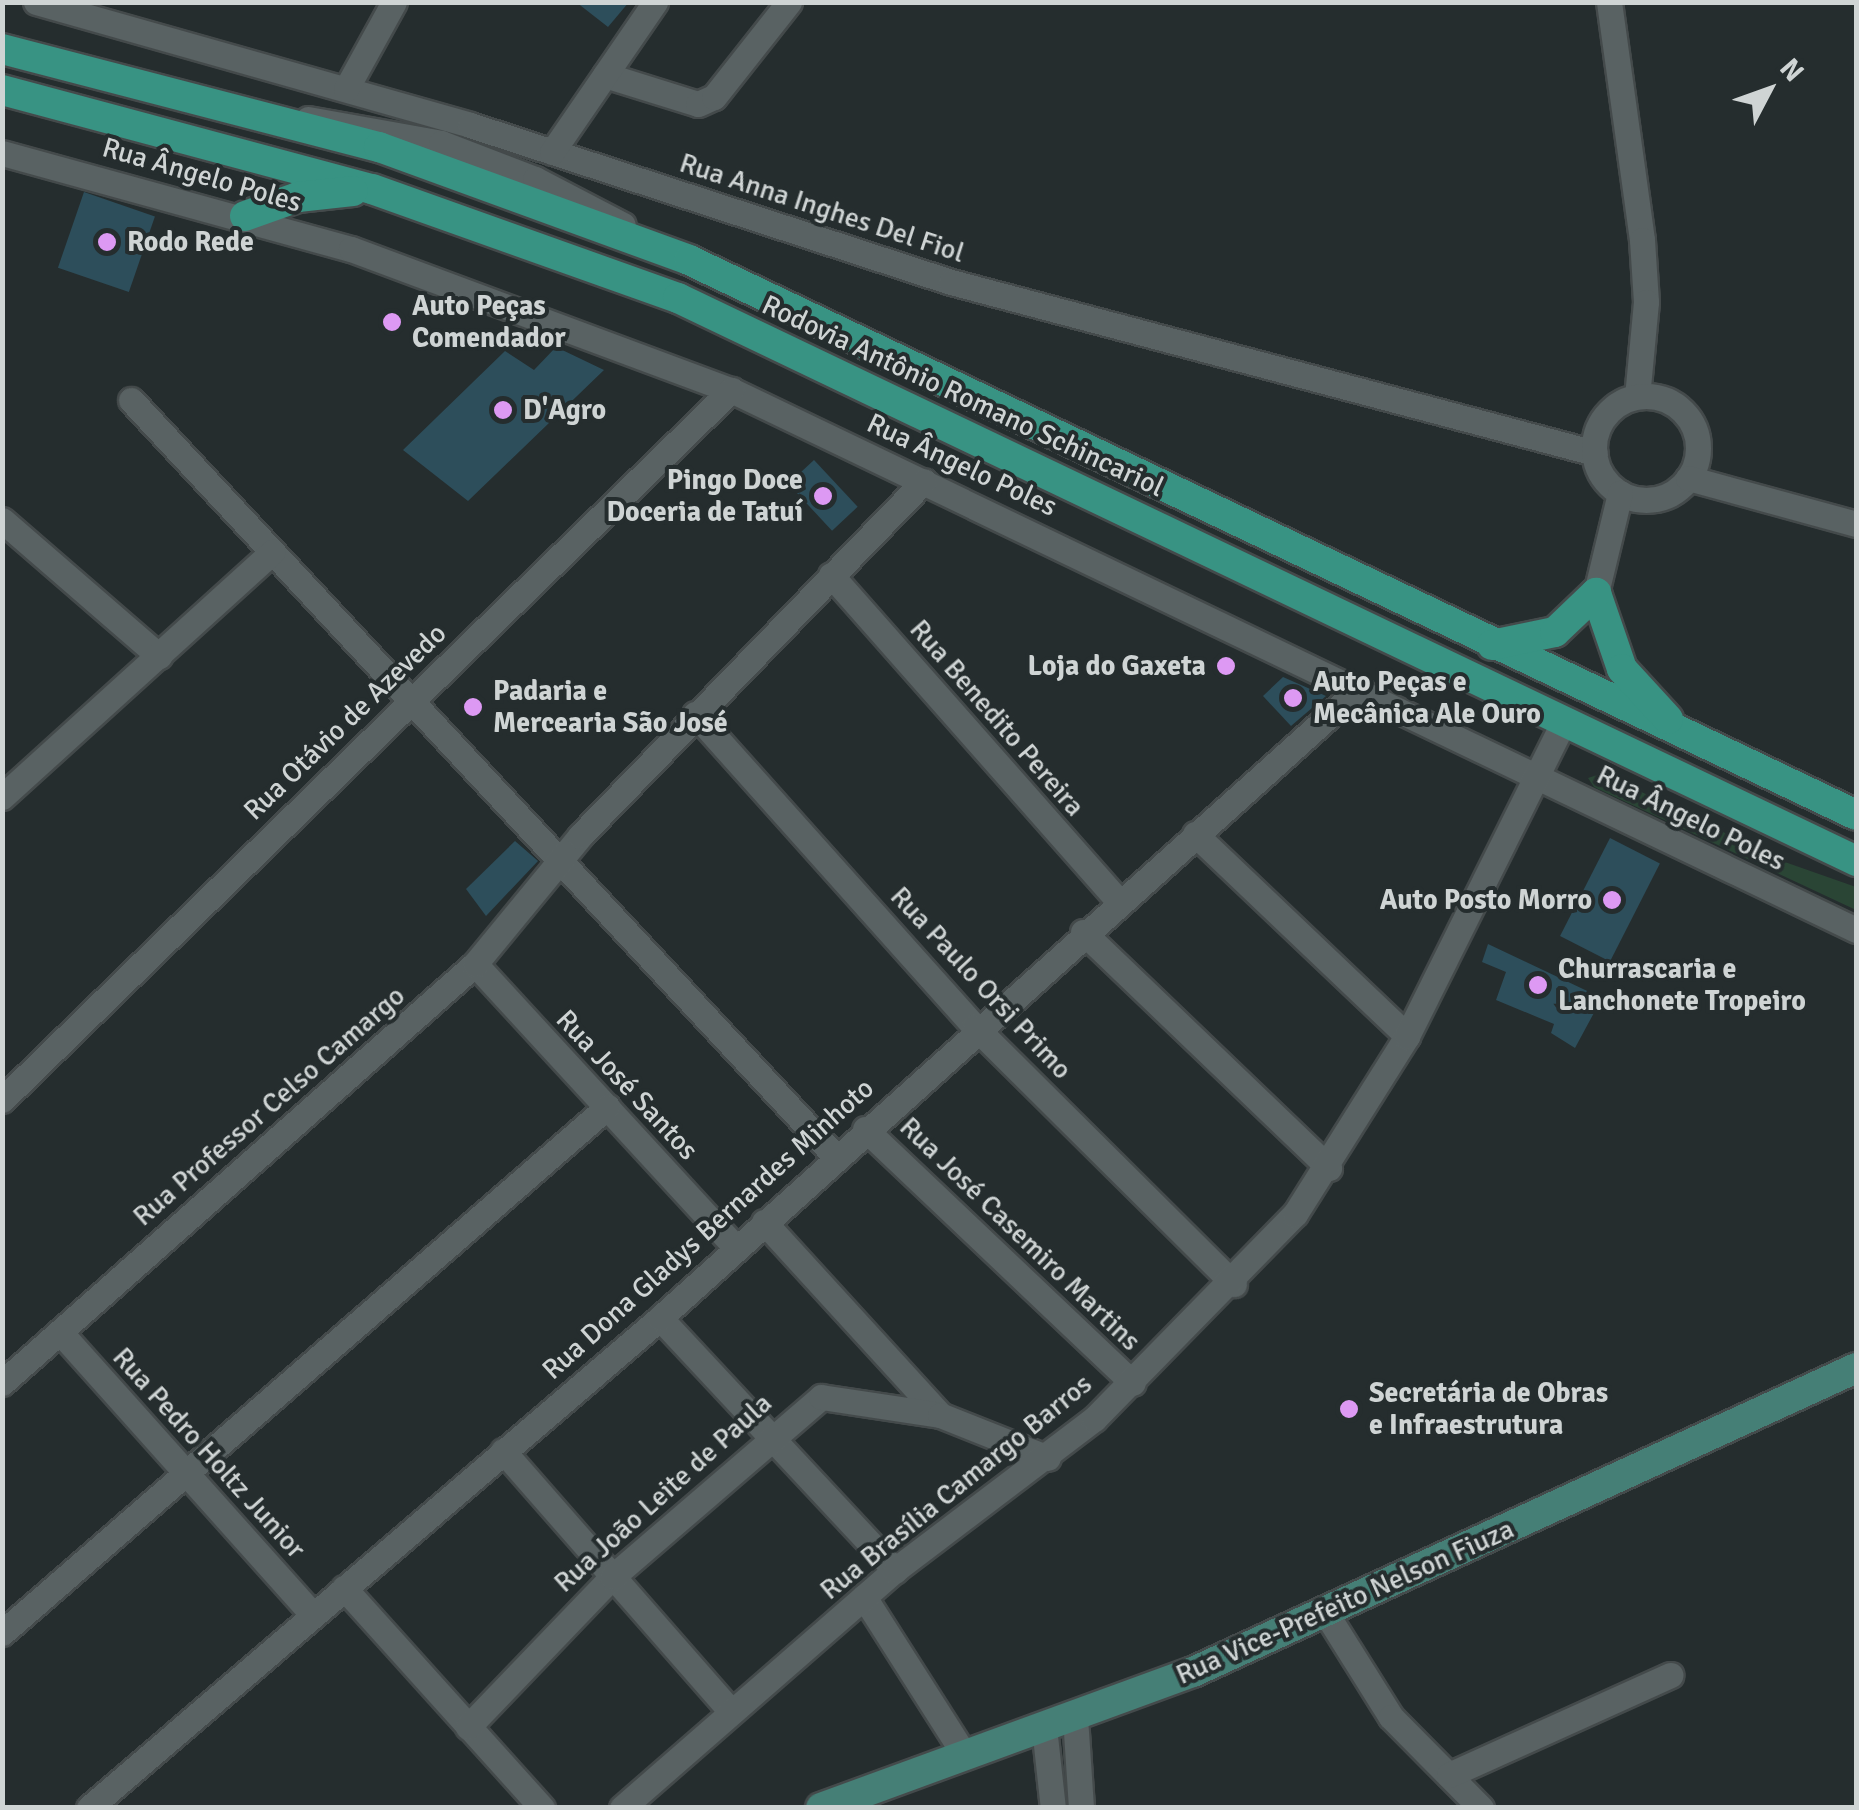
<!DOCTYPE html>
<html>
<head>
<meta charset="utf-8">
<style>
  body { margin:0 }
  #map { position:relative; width:1859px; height:1810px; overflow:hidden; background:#252d2e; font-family:Signika,sans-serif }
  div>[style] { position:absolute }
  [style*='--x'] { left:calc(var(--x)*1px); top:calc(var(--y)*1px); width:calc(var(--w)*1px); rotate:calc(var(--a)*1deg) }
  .green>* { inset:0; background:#2a4535 }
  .building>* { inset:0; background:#2d4e5b; transform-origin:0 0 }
  .roads { filter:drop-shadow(2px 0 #444a4b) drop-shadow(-2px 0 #444a4b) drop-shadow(0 2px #444a4b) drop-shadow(0 -2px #444a4b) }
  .minor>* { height:25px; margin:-12.5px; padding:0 12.5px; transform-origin:12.5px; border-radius:12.5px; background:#596263 }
  .minor>.ring { margin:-12.5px; padding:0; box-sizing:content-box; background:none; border:25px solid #596263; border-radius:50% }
  .major>* { height:30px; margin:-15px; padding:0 15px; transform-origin:15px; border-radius:15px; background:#457f76 }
  .highway>* { height:30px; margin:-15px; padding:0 15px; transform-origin:15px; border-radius:15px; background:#389383 }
  .dots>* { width:28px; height:28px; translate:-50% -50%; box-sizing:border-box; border:5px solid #252d2e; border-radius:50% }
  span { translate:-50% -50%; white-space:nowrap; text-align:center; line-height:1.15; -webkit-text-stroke:8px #252d2e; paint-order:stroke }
  .street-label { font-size:28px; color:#cfd4d4 }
  .poi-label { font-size:28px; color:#cfd4d4; font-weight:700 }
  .left { translate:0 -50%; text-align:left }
  .right { translate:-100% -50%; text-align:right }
  .frame { position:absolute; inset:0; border:5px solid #cfd4d4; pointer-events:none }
  .north { position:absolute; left:1719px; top:40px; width:100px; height:100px; -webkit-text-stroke:8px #252d2e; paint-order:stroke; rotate:49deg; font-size:28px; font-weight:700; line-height:40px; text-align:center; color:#cfd4d4 }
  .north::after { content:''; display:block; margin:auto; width:35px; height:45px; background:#cfd4d4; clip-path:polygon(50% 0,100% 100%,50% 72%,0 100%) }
</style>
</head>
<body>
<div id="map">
  <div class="green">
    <i style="clip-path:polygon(1603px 773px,1782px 861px,1856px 887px,1856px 910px,1594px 787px,1588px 778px)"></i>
  </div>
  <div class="building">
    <i style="clip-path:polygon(576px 2px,629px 2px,608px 27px)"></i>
    <i style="left:84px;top:192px;width:75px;height:80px;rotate:19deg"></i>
    <i style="clip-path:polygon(556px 347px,604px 370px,468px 501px,403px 450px,505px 351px,534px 370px)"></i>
    <i style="left:814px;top:460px;width:64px;height:35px;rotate:47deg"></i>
    <i style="clip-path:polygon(1283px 677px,1326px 696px,1291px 726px,1263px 696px)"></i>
    <i style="left:1610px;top:838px;width:56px;height:110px;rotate:27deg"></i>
    <i style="clip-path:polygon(515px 841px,538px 861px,486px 916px,466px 889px)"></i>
    <i style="clip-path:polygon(1488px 944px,1602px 998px,1575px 1048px,1551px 1033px,1554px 1024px,1496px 1000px,1506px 972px,1482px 962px)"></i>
  </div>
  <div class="roads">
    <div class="minor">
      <i style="--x:36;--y:2;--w:451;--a:15.8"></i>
      <i style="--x:470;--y:125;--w:506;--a:18.08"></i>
      <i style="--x:951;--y:282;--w:666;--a:14.87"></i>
      <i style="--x:1609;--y:2;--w:240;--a:82.1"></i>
      <i style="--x:1642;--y:240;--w:62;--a:86.3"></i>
      <i style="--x:1646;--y:302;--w:95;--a:95.4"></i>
      <i style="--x:605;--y:75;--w:97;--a:17.3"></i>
      <i style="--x:698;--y:104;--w:17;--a:-24"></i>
      <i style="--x:714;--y:97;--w:121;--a:-51.7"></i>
      <i style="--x:346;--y:89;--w:99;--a:-61.1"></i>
      <i style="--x:308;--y:119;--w:135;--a:10.2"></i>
      <i style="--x:441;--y:143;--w:101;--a:21"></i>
      <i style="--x:535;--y:179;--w:99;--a:27.6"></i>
      <i style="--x:552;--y:152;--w:182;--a:-55.5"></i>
      <i style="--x:2;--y:153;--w:362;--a:15.4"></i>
      <i style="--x:351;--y:249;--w:405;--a:20.4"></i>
      <i style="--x:731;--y:390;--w:1248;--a:25.64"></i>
      <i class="ring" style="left:1594px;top:396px;width:79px;height:79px"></i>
      <i style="--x:131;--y:400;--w:1033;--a:47.04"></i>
      <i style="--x:1688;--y:478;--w:174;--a:15.3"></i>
      <i style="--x:2;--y:520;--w:208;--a:40.9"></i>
      <i style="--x:831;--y:575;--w:434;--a:48.6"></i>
      <i style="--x:1596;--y:593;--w:103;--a:-76.5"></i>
      <i style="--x:695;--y:714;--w:420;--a:48.2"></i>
      <i style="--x:975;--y:1027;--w:365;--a:44.8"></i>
      <i style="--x:2;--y:797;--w:365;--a:-42.2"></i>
      <i style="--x:1195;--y:834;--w:293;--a:43.6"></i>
      <i style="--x:1083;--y:932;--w:341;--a:43.8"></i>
      <i style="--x:475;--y:964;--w:384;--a:47.4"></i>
      <i style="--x:2;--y:1100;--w:1018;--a:-44.24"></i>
      <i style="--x:865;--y:1129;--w:369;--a:43.5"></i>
      <i style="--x:764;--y:1222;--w:261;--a:47.6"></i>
      <i style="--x:660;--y:1318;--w:345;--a:47"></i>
      <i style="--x:60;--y:1332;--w:380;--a:48.2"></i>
      <i style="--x:2;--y:1383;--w:632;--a:-41.54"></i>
      <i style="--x:475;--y:964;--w:166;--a:-50.6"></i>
      <i style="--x:580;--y:836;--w:494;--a:-45.9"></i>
      <i style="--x:503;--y:1451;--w:344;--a:48.8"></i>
      <i style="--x:344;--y:1588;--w:296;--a:48"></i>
      <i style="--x:864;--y:1597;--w:186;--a:57.5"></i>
      <i style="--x:1327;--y:1615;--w:120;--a:57.9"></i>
      <i style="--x:1391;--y:1717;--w:128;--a:45.3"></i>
      <i style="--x:2;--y:1633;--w:802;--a:-41"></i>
      <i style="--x:1075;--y:1717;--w:91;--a:86.2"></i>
      <i style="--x:468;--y:1727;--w:208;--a:-46.2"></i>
      <i style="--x:612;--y:1577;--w:276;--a:-40.7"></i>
      <i style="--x:821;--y:1397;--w:120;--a:8.6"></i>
      <i style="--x:940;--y:1415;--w:116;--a:21.7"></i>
      <i style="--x:1044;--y:1727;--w:81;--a:83.7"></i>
      <i style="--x:1449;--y:1775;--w:243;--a:-24.3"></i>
      <i style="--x:89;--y:1808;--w:752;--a:-40.63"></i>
      <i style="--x:660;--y:1318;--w:942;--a:-41.99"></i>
      <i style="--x:622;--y:1808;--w:362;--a:-41.1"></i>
      <i style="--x:895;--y:1570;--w:250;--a:-37.2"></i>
      <i style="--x:1094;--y:1419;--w:287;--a:-45.6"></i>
      <i style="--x:1295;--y:1214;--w:210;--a:-57.8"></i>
      <i style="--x:1407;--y:1036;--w:352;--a:-63.5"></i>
    </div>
    <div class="major">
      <i style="--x:821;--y:1808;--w:396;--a:-20.1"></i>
      <i style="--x:1193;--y:1672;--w:729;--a:-24.63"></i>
    </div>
    <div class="highway">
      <i style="--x:2;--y:49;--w:390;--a:14.6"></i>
      <i style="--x:379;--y:147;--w:330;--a:20"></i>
      <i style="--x:689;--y:260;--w:1292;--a:25.43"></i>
      <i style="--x:2;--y:90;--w:383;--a:15"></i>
      <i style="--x:372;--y:189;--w:325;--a:19.6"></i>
      <i style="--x:678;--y:298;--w:1306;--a:25.54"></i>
      <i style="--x:245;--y:216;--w:56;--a:-19.7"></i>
      <i style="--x:298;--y:197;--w:55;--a:-6.2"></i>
      <i style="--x:1596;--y:593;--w:80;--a:71.1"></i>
      <i style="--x:1622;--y:669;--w:68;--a:47.4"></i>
      <i style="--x:1492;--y:645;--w:64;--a:-11.7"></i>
      <i style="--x:1555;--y:632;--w:57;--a:-43.6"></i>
    </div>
  </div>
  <div class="dots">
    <i style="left:107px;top:242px;background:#dd99f3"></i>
    <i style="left:392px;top:322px;background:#dd99f3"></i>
    <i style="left:503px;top:410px;background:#dd99f3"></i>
    <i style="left:823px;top:496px;background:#dd99f3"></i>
    <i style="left:1226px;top:666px;background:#dd99f3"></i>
    <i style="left:1293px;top:698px;background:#dd99f3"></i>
    <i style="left:473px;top:707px;background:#dd99f3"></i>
    <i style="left:1612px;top:900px;background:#dd99f3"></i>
    <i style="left:1538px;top:985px;background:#dd99f3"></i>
    <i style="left:1349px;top:1409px;background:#dd99f3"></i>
  </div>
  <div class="street-label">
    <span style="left:202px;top:175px;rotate:16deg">Rua Ângelo Poles</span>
    <span style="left:822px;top:208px;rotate:18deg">Rua Anna Inghes Del Fiol</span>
    <span style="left:963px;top:396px;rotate:25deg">Rodovia Antônio Romano Schincariol</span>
    <span style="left:962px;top:465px;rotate:25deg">Rua Ângelo Poles</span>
    <span style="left:997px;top:718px;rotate:49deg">Rua Benedito Pereira</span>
    <span style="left:345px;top:722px;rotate:-44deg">Rua Otávio de Azevedo</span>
    <span style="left:1691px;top:818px;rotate:26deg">Rua Ângelo Poles</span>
    <span style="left:981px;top:983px;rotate:47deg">Rua Paulo Orsi Primo</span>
    <span style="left:627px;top:1085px;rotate:47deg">Rua José Santos</span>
    <span style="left:269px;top:1106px;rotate:-41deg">Rua Professor Celso Camargo</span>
    <span style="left:708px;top:1229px;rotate:-42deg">Rua Dona Gladys Bernardes Minhoto</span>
    <span style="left:1020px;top:1234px;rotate:44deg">Rua José Casemiro Martins</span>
    <span style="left:209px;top:1453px;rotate:48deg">Rua Pedro Holtz Junior</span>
    <span style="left:956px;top:1487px;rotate:-39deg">Rua Brasília Camargo Barros</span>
    <span style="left:663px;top:1493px;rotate:-42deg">Rua João Leite de Paula</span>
    <span style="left:1345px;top:1602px;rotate:-24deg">Rua Vice-Prefeito Nelson Fiuza</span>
  </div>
  <div class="poi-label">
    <span class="left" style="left:127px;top:242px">Rodo Rede</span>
    <span class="left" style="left:412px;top:322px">Auto Peças<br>Comendador</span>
    <span class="left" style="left:523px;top:410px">D'Agro</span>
    <span class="right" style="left:803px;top:496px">Pingo Doce<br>Doceria de Tatuí</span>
    <span class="right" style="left:1206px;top:666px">Loja do Gaxeta</span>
    <span class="left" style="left:1313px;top:698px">Auto Peças e<br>Mecânica Ale Ouro</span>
    <span class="left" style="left:493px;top:707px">Padaria e<br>Mercearia São José</span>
    <span class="right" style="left:1592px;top:900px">Auto Posto Morro</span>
    <span class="left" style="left:1558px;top:985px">Churrascaria e<br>Lanchonete Tropeiro</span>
    <span class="left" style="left:1369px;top:1409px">Secretária de Obras<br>e Infraestrutura</span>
  </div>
  <div class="frame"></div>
  <div class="north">N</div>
</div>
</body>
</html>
